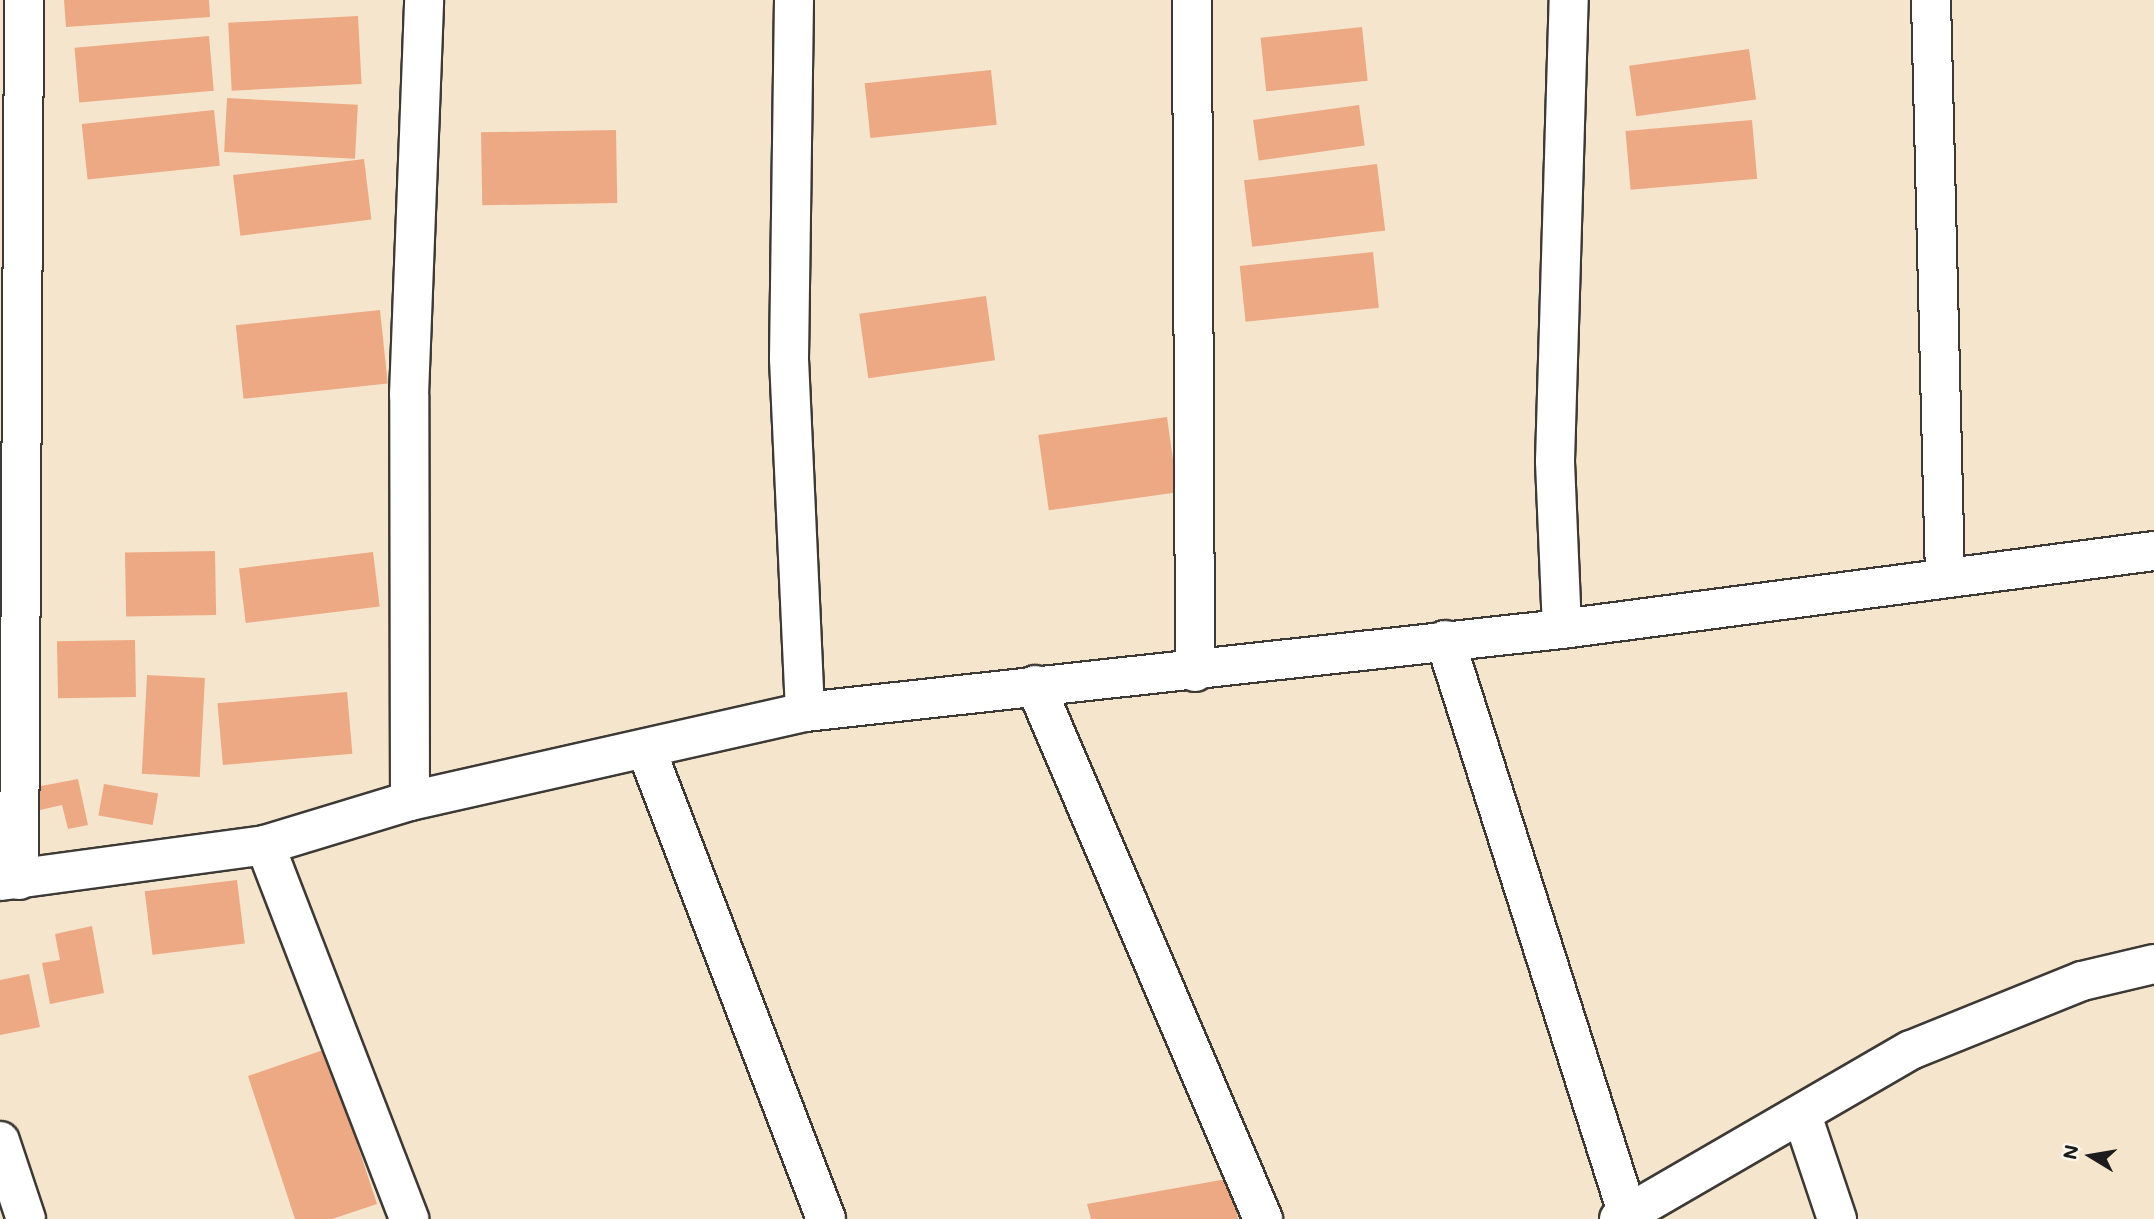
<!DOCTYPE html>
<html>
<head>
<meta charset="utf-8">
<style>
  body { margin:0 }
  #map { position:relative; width:2154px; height:1219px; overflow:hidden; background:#f5e5cc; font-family:Mali,sans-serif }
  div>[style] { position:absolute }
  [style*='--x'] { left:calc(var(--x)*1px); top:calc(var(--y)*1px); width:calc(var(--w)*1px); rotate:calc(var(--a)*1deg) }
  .building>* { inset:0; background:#eda984; transform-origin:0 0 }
  .roads { filter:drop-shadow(2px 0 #3d3a36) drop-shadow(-2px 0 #3d3a36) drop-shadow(0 2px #3d3a36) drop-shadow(0 -2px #3d3a36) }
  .minor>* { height:38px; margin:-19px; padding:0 19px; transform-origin:19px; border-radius:19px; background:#fff }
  span { translate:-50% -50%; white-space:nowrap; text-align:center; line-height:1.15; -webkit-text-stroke:6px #fbf7ec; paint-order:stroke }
  .north { position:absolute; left:2056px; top:1121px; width:70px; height:70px; -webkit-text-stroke:5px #fbf7ec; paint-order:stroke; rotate:281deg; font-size:19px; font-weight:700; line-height:28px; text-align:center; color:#1c1c1c }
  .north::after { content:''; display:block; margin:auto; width:24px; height:32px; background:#1c1c1c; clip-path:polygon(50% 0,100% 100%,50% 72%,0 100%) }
</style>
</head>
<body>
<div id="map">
  <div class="building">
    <i style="clip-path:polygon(64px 0,209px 0,210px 17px,66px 27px)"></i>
    <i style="left:358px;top:16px;width:68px;height:130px;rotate:87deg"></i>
    <i style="left:1362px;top:27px;width:54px;height:102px;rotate:84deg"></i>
    <i style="left:209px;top:36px;width:55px;height:135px;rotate:85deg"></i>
    <i style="left:1749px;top:49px;width:51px;height:121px;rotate:82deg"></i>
    <i style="left:991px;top:70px;width:55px;height:127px;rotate:84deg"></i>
    <i style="left:227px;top:98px;width:131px;height:54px;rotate:3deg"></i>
    <i style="left:1359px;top:105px;width:41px;height:107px;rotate:82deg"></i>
    <i style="left:214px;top:110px;width:56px;height:133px;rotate:84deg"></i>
    <i style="left:1752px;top:120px;width:59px;height:127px;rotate:85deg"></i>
    <i style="left:616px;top:130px;width:73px;height:135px;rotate:89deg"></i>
    <i style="left:364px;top:159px;width:61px;height:132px;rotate:83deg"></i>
    <i style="left:1377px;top:164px;width:67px;height:134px;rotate:83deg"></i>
    <i style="left:1373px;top:252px;width:56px;height:134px;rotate:84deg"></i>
    <i style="left:986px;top:296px;width:65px;height:128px;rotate:82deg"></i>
    <i style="left:380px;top:310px;width:74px;height:145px;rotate:84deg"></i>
    <i style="left:1167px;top:417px;width:76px;height:130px;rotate:82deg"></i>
    <i style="left:215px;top:551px;width:64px;height:90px;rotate:89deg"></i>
    <i style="left:373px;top:552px;width:55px;height:135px;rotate:83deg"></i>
    <i style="left:135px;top:640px;width:57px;height:78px;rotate:89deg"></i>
    <i style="left:147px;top:675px;width:58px;height:99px;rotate:3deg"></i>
    <i style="left:347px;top:692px;width:62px;height:130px;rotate:85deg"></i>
    <i style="clip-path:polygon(78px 779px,88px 825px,68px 829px,62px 805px,40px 810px,36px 787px)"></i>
    <i style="left:104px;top:784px;width:55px;height:32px;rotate:10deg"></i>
    <i style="left:237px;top:880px;width:64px;height:93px;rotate:83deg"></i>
    <i style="clip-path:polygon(92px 926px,104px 993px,50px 1004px,42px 963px,60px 960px,55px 934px)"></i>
    <i style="clip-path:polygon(29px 974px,40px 1027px,0 1035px,0 980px)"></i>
    <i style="clip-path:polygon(326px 1049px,377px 1204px,332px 1219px,295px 1219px,248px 1076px)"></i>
    <i style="clip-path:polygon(1232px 1178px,1238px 1219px,1091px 1219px,1087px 1204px)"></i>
  </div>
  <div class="roads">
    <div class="minor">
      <i style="--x:794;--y:0;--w:359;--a:90.8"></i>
      <i style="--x:789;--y:359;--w:353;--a:87.4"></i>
      <i style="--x:1192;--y:0;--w:672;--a:89.74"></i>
      <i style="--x:1931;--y:0;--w:577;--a:88.61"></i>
      <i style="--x:1562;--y:629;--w:168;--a:-92.4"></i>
      <i style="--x:1555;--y:461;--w:461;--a:-88.3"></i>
      <i style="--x:1445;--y:640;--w:603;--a:72.35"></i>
      <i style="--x:1035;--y:685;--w:581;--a:66.88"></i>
      <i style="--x:646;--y:749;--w:503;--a:69.04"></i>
      <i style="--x:410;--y:801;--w:406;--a:-90.1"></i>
      <i style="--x:409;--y:395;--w:395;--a:-87.8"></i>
      <i style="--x:265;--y:845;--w:401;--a:68.9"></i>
      <i style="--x:19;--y:880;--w:880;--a:-89.67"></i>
      <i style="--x:0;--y:881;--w:267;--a:-7.7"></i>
      <i style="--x:265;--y:845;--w:152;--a:-16.9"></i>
      <i style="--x:410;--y:801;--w:405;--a:-12.7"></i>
      <i style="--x:805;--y:712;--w:762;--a:-6.26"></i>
      <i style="--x:1562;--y:629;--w:597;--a:-7.51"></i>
      <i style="--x:1802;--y:1115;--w:110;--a:71.4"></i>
      <i style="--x:0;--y:1141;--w:82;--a:71.6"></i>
      <i style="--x:1619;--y:1219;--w:337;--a:-30.1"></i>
      <i style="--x:1911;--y:1050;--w:184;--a:-22"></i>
      <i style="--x:2082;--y:981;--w:74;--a:-13.3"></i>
    </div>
  </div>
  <div class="north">N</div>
</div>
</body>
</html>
